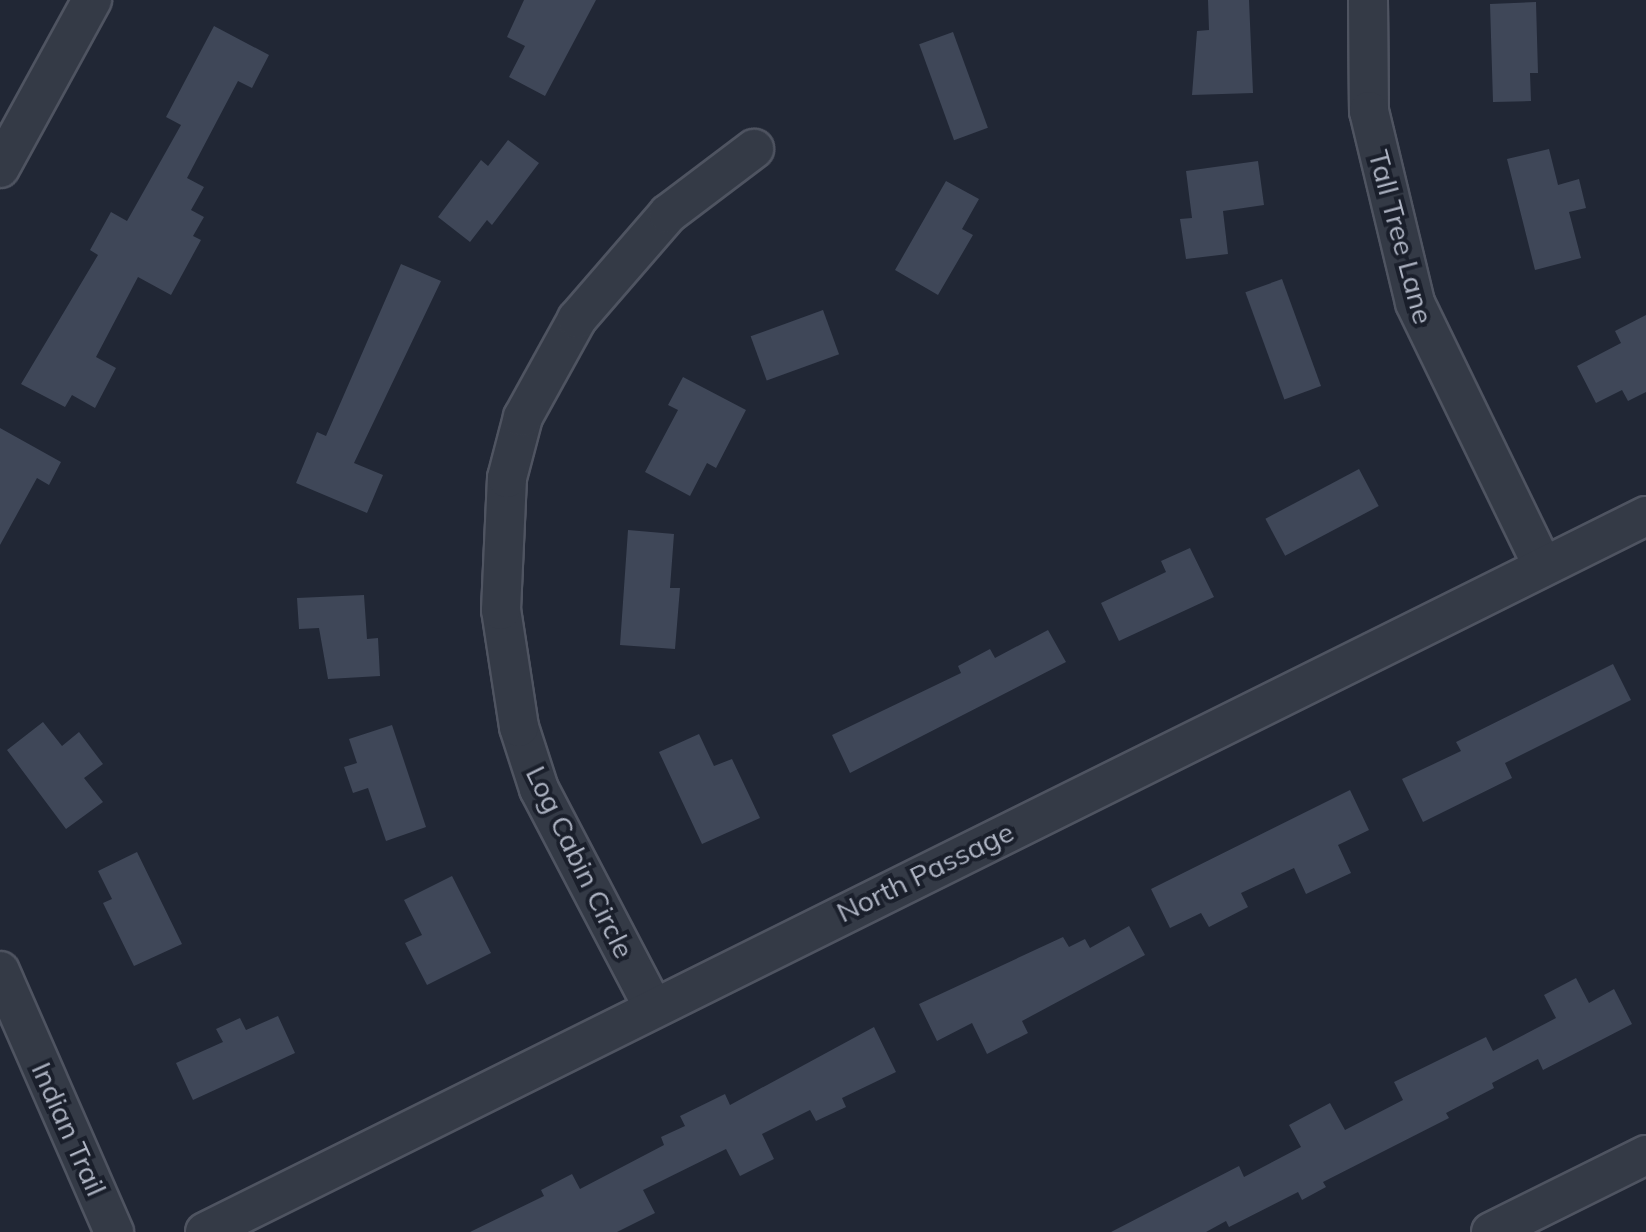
<!DOCTYPE html>
<html>
<head>
<meta charset="utf-8">
<style>
  body { margin:0 }
  #map { position:relative; width:1646px; height:1232px; overflow:hidden; background:#212735; font-family:Mulish,sans-serif }
  div>[style] { position:absolute }
  [style*='--x'] { left:calc(var(--x)*1px); top:calc(var(--y)*1px); width:calc(var(--w)*1px); rotate:calc(var(--a)*1deg) }
  .building>* { inset:0; background:#3f4758; transform-origin:0 0 }
  .roads { filter:drop-shadow(2px 0 #4f5461) drop-shadow(-2px 0 #4f5461) drop-shadow(0 2px #4f5461) drop-shadow(0 -2px #4f5461) }
  .minor>* { height:38px; margin:-19px; padding:0 19px; transform-origin:19px; border-radius:19px; background:#343a46 }
  span { translate:-50% -50%; white-space:nowrap; text-align:center; line-height:1.15; -webkit-text-stroke:8px #1a1f2b; paint-order:stroke }
  .street-label { font-size:28px; color:#aeb4c3 }
</style>
</head>
<body>
<div id="map">
  <div class="building">
    <i style="clip-path:polygon(524px 0,596px 0,545px 96px,509px 77px,525px 46px,507px 37px)"></i>
    <i style="clip-path:polygon(1208px 0,1249px 0,1253px 93px,1192px 95px,1197px 31px,1209px 30px)"></i>
    <i style="clip-path:polygon(1536px 2px,1538px 73px,1530px 73px,1531px 101px,1493px 102px,1490px 4px)"></i>
    <i style="clip-path:polygon(214px 26px,269px 55px,252px 88px,238px 81px,187px 178px,204px 187px,191px 210px,204px 217px,193px 236px,201px 240px,171px 295px,138px 277px,96px 357px,116px 368px,95px 408px,72px 395px,65px 407px,21px 384px,98px 255px,90px 250px,111px 212px,127px 221px,181px 125px,166px 117px)"></i>
    <i style="left:953px;top:32px;width:102px;height:36px;rotate:70deg"></i>
    <i style="clip-path:polygon(508px 140px,539px 163px,492px 225px,487px 220px,470px 242px,438px 217px,481px 160px,488px 166px)"></i>
    <i style="clip-path:polygon(1549px 149px,1558px 185px,1579px 179px,1586px 208px,1569px 212px,1581px 258px,1535px 270px,1507px 159px)"></i>
    <i style="clip-path:polygon(1258px 161px,1264px 205px,1223px 211px,1228px 254px,1186px 259px,1180px 219px,1192px 218px,1186px 171px)"></i>
    <i style="clip-path:polygon(946px 181px,979px 199px,962px 229px,973px 235px,938px 295px,895px 270px)"></i>
    <i style="clip-path:polygon(401px 264px,441px 281px,354px 463px,383px 475px,367px 513px,296px 483px,317px 432px,326px 436px)"></i>
    <i style="left:1282px;top:279px;width:114px;height:39px;rotate:70deg"></i>
    <i style="left:823px;top:310px;width:47px;height:77px;rotate:70deg"></i>
    <i style="clip-path:polygon(1646px 315px,1646px 392px,1628px 401px,1622px 390px,1596px 403px,1577px 366px,1621px 343px,1615px 331px)"></i>
    <i style="clip-path:polygon(683px 377px,746px 410px,716px 468px,707px 463px,690px 496px,645px 472px,678px 410px,668px 405px)"></i>
    <i style="clip-path:polygon(0 428px,61px 462px,49px 485px,37px 478px,0 545px)"></i>
    <i style="left:1359px;top:469px;width:42px;height:106px;rotate:62deg"></i>
    <i style="clip-path:polygon(628px 530px,674px 534px,670px 588px,680px 588px,675px 649px,620px 645px)"></i>
    <i style="clip-path:polygon(1190px 548px,1214px 597px,1119px 641px,1101px 603px,1166px 572px,1161px 561px)"></i>
    <i style="clip-path:polygon(364px 595px,367px 639px,378px 638px,380px 676px,328px 679px,319px 628px,299px 629px,297px 598px)"></i>
    <i style="clip-path:polygon(1048px 630px,1066px 662px,850px 773px,832px 735px,961px 673px,958px 666px,990px 649px,995px 658px)"></i>
    <i style="clip-path:polygon(1613px 664px,1631px 700px,1505px 763px,1512px 778px,1423px 822px,1402px 779px,1461px 751px,1456px 742px)"></i>
    <i style="clip-path:polygon(43px 722px,62px 746px,79px 732px,103px 764px,84px 778px,103px 802px,66px 829px,7px 750px)"></i>
    <i style="clip-path:polygon(392px 725px,426px 827px,386px 841px,368px 788px,353px 793px,344px 767px,357px 763px,349px 739px)"></i>
    <i style="clip-path:polygon(699px 734px,714px 766px,732px 759px,760px 818px,702px 844px,659px 752px)"></i>
    <i style="clip-path:polygon(1350px 790px,1369px 830px,1338px 845px,1351px 873px,1306px 894px,1294px 868px,1241px 893px,1248px 907px,1209px 927px,1201px 913px,1170px 928px,1151px 889px)"></i>
    <i style="clip-path:polygon(137px 852px,182px 944px,134px 966px,103px 903px,112px 899px,98px 871px)"></i>
    <i style="clip-path:polygon(452px 876px,491px 953px,427px 985px,405px 943px,422px 935px,404px 900px)"></i>
    <i style="clip-path:polygon(1129px 926px,1145px 955px,1022px 1021px,1028px 1033px,987px 1054px,972px 1023px,937px 1041px,919px 1004px,1063px 937px,1069px 947px,1085px 939px,1090px 948px)"></i>
    <i style="clip-path:polygon(1576px 978px,1589px 1003px,1614px 989px,1632px 1024px,1543px 1070px,1538px 1059px,1492px 1083px,1494px 1088px,1446px 1113px,1449px 1118px,1323px 1182px,1326px 1187px,1302px 1200px,1298px 1192px,1229px 1227px,1226px 1221px,1206px 1232px,1111px 1232px,1239px 1166px,1244px 1177px,1301px 1147px,1289px 1125px,1330px 1103px,1345px 1130px,1403px 1100px,1394px 1082px,1486px 1037px,1493px 1051px,1556px 1018px,1544px 995px)"></i>
    <i style="clip-path:polygon(278px 1016px,295px 1053px,193px 1100px,176px 1063px,223px 1042px,216px 1029px,240px 1018px,246px 1030px)"></i>
    <i style="clip-path:polygon(874px 1027px,896px 1072px,842px 1098px,846px 1107px,816px 1121px,810px 1110px,762px 1134px,774px 1159px,740px 1176px,726px 1149px,643px 1190px,655px 1213px,617px 1232px,470px 1232px,544px 1196px,541px 1190px,572px 1174px,580px 1189px,664px 1145px,661px 1137px,685px 1126px,680px 1116px,725px 1094px,730px 1105px)"></i>
  </div>
  <div class="roads">
    <div class="minor">
      <i style="--x:1368;--y:0;--w:111;--a:89.5"></i>
      <i style="--x:1369;--y:111;--w:197;--a:76.5"></i>
      <i style="--x:1415;--y:303;--w:293;--a:64.1"></i>
      <i style="--x:0;--y:168;--w:192;--a:-61.3"></i>
      <i style="--x:0;--y:971;--w:285;--a:66.4"></i>
      <i style="--x:653;--y:1007;--w:246;--a:-117.6"></i>
      <i style="--x:539;--y:789;--w:65;--a:-107.9"></i>
      <i style="--x:519;--y:727;--w:118;--a:-98.7"></i>
      <i style="--x:501;--y:610;--w:132;--a:-87.4"></i>
      <i style="--x:507;--y:478;--w:63;--a:-75.3"></i>
      <i style="--x:523;--y:417;--w:112;--a:-61.1"></i>
      <i style="--x:577;--y:319;--w:139;--a:-49.1"></i>
      <i style="--x:668;--y:214;--w:108;--a:-37.1"></i>
      <i style="--x:205;--y:1232;--w:1609;--a:-26.42"></i>
      <i style="--x:1491;--y:1232;--w:173;--a:-26.4"></i>
    </div>
  </div>
  <div class="street-label">
    <span style="left:1401px;top:237px;rotate:75deg">Tall Tree Lane</span>
    <span style="left:580px;top:862px;rotate:64deg">Log Cabin Circle</span>
    <span style="left:925px;top:872px;rotate:-26deg">North Passage</span>
    <span style="left:69px;top:1129px;rotate:66deg">Indian Trail</span>
  </div>
</div>
</body>
</html>
